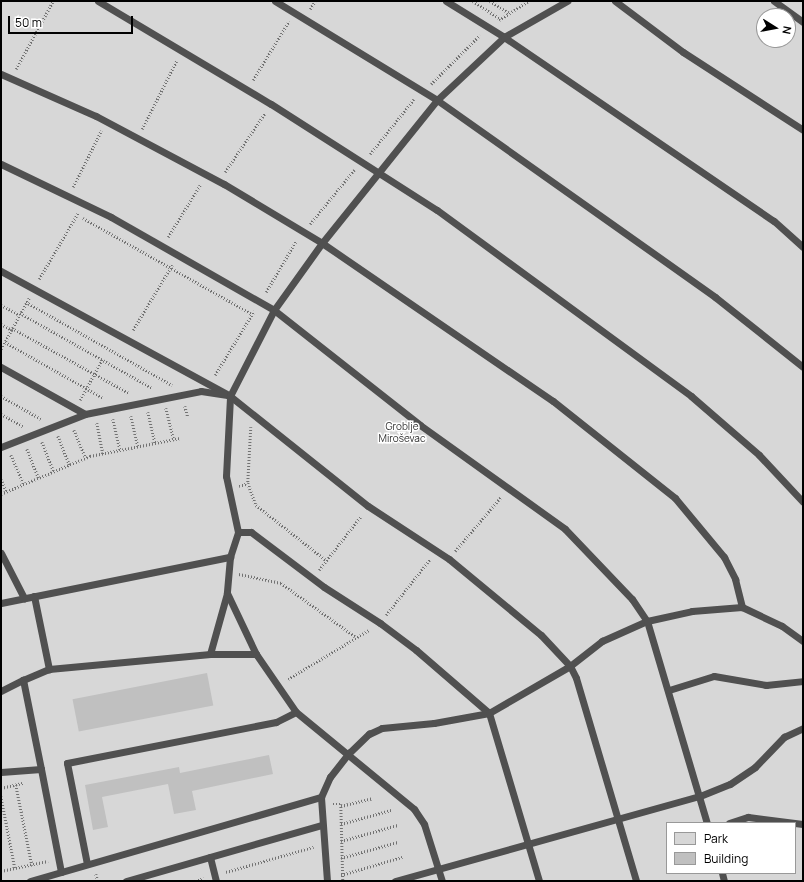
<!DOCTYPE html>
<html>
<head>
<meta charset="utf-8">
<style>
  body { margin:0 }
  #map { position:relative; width:804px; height:882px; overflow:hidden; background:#fff; font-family:Manrope,sans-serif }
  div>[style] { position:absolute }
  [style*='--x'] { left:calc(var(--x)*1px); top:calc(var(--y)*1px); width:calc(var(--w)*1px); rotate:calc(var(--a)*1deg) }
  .green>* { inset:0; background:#d7d7d7 }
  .building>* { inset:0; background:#c0c0c0; transform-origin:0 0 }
  .path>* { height:2.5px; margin-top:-1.25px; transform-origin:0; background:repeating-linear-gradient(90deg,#727272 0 1px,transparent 0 3px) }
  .service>* { height:7px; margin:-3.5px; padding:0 3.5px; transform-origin:3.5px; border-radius:3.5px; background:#505050 }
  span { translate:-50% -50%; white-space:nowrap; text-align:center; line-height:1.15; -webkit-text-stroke:3px #fff; paint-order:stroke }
  .park-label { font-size:10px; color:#2e2e2e }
  .frame { position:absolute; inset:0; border:2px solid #000; pointer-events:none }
  .legend { position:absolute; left:666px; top:822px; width:130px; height:52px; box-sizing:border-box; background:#fff; border:1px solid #999; margin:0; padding:5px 7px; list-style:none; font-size:12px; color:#000 }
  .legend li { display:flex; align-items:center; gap:8px; height:20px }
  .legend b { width:20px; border:1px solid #999 }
  .north { position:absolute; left:756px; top:8px; width:40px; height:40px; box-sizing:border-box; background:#fff; border:1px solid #999; border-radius:50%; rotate:101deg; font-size:11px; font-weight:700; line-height:16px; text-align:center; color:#000 }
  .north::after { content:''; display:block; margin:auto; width:14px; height:18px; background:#000; clip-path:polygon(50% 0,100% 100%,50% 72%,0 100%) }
  .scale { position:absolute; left:8px; top:16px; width:125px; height:18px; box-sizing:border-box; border:2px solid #000; border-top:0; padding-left:5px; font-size:12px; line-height:14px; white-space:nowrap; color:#000; -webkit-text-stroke:3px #fff; paint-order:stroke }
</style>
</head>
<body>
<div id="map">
  <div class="green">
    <i style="clip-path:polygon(evenodd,1px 1px,803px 1px,803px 881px,1px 881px,1px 1px,764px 16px,788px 16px,788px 40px,764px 40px,764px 16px,1px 1px,667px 823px,795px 823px,795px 873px,667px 873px,667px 823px)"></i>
  </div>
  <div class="building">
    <i style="left:207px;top:673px;width:33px;height:137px;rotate:79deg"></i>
    <i style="clip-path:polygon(269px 755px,273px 774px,192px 791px,196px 810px,174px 814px,168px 784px,102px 797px,108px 827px,93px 830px,85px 785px,179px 767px,180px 773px)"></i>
  </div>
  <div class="path">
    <i style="--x:473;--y:1;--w:33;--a:33"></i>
    <i style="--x:490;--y:1;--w:22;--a:32"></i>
    <i style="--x:310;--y:9;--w:9;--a:-58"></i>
    <i style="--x:499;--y:20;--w:35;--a:-33"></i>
    <i style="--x:16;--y:69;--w:77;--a:-61.4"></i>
    <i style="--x:253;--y:80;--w:69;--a:-58.6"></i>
    <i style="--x:431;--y:84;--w:69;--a:-45"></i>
    <i style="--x:142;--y:129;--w:77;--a:-63.1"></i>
    <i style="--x:370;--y:154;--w:70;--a:-51.3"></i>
    <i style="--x:225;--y:172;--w:71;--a:-55.9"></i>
    <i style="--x:73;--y:187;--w:63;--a:-63.4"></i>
    <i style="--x:83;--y:218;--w:194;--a:29.6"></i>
    <i style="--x:310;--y:224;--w:70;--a:-50.8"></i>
    <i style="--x:168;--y:237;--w:61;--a:-58.4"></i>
    <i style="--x:39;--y:279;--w:77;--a:-59.4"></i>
    <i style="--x:266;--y:292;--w:59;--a:-59.5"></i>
    <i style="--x:26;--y:302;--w:168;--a:29.6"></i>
    <i style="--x:1;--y:305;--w:21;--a:28"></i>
    <i style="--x:20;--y:313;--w:152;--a:29.6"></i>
    <i style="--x:1;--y:324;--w:13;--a:29"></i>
    <i style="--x:12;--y:328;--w:134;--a:29.1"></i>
    <i style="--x:133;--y:330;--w:76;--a:-59"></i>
    <i style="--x:5;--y:342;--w:113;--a:29.7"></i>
    <i style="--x:1;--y:349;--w:58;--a:-61.2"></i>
    <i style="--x:215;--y:375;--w:75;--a:-58.6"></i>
    <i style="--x:1;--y:396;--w:46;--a:29.9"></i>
    <i style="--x:80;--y:400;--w:46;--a:-61.2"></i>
    <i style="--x:185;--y:406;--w:11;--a:75"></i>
    <i style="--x:166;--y:408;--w:33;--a:76"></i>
    <i style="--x:148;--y:412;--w:32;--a:77"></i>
    <i style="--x:1;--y:414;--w:25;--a:29"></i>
    <i style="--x:131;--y:416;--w:32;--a:77"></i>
    <i style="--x:113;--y:419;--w:32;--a:77"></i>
    <i style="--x:97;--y:423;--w:32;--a:79"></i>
    <i style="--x:251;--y:427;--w:56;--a:93.1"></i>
    <i style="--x:248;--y:483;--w:23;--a:70"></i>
    <i style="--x:256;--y:505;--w:89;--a:38.2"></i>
    <i style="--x:74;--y:430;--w:30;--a:67"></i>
    <i style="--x:58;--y:436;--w:31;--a:68"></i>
    <i style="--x:42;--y:442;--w:31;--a:68"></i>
    <i style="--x:27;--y:449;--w:31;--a:68"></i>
    <i style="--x:11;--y:455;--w:32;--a:66"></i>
    <i style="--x:1;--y:479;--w:13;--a:67"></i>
    <i style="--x:239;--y:486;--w:9;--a:-18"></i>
    <i style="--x:1;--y:494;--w:97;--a:-23.1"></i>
    <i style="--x:90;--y:456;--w:92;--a:-11.3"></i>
    <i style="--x:455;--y:551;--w:71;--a:-49.6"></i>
    <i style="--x:319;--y:570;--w:68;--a:-52.1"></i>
    <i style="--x:239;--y:574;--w:43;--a:12.1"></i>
    <i style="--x:281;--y:583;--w:92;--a:35.8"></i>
    <i style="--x:386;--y:615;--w:71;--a:-51.8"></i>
    <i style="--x:288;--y:679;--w:95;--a:-31.2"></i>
    <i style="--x:16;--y:785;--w:82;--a:78.7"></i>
    <i style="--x:1;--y:788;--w:23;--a:-13"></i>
    <i style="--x:1;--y:796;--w:73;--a:79"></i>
    <i style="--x:333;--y:804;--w:8;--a:0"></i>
    <i style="--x:341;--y:804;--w:77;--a:88.5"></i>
    <i style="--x:341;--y:806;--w:32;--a:-14"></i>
    <i style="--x:341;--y:824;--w:52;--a:-15.6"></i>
    <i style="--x:341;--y:841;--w:59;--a:-15.7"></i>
    <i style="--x:341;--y:858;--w:59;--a:-15.7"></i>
    <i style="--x:1;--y:871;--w:48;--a:-12"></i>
    <i style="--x:226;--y:872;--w:91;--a:-16"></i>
    <i style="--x:96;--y:874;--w:7;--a:74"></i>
    <i style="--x:341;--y:875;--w:64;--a:-16.4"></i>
    <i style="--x:195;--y:881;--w:9;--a:-18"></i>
  </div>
  <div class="service">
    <i style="--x:98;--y:1;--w:201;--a:30.8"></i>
    <i style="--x:271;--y:104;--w:197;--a:32.6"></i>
    <i style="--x:437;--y:210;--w:315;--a:36.2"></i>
    <i style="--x:691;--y:396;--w:90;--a:40.9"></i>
    <i style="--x:759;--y:455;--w:64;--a:46.9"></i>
    <i style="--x:275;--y:1;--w:190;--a:31.4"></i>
    <i style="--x:437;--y:100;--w:341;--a:35.3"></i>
    <i style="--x:715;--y:297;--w:112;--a:38.5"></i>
    <i style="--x:446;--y:1;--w:68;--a:31.8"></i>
    <i style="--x:504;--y:37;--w:327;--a:34.3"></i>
    <i style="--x:774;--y:221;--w:39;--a:42"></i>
    <i style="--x:615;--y:1;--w:85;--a:36.9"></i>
    <i style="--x:683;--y:52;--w:143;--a:33"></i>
    <i style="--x:774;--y:1;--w:36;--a:36"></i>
    <i style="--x:1;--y:74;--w:104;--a:23.9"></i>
    <i style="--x:96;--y:116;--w:145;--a:28"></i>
    <i style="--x:224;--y:184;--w:114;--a:31"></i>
    <i style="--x:322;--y:243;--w:280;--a:34.4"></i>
    <i style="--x:553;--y:401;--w:156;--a:38.5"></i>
    <i style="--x:675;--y:498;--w:77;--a:50.3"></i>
    <i style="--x:724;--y:557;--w:25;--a:63"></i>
    <i style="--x:735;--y:579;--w:29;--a:76"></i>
    <i style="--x:1;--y:164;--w:122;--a:25.7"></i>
    <i style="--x:111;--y:217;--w:188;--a:29.7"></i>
    <i style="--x:274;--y:310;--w:186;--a:38.2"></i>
    <i style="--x:420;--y:425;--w:178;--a:35.6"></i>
    <i style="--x:565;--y:529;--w:97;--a:46.3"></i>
    <i style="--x:632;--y:599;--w:27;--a:56"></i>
    <i style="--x:647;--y:621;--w:211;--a:73.5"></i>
    <i style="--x:1;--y:271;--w:261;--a:28.6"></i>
    <i style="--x:230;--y:396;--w:176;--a:38.6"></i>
    <i style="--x:368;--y:506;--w:97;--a:33.2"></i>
    <i style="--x:449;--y:559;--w:119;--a:39.6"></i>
    <i style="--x:541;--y:635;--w:42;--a:46.9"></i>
    <i style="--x:570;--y:666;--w:13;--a:63"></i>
    <i style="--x:576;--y:678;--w:212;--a:73.5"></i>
    <i style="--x:1;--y:367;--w:96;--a:29.2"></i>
    <i style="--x:1;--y:447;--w:90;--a:-21.4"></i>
    <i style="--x:85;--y:414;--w:118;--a:-11.2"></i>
    <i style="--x:201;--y:391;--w:25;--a:9"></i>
    <i style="--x:238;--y:532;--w:13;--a:0"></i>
    <i style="--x:251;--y:532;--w:91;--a:37"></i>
    <i style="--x:324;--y:587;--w:67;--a:32.7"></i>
    <i style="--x:380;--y:623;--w:45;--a:36.9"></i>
    <i style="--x:416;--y:650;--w:96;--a:40.8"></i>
    <i style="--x:489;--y:713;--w:175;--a:73.4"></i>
    <i style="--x:1;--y:553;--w:51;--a:62.9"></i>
    <i style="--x:230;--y:557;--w:36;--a:95"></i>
    <i style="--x:227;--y:593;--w:68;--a:64.6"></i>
    <i style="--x:256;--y:654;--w:70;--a:55.4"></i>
    <i style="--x:296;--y:712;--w:153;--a:39.4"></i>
    <i style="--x:414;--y:809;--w:18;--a:56"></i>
    <i style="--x:424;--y:824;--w:60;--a:72.5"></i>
    <i style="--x:34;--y:596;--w:75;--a:78.4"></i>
    <i style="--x:49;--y:669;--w:162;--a:-5.3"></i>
    <i style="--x:210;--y:654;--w:46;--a:0"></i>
    <i style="--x:1;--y:603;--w:234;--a:-11.4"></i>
    <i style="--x:230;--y:557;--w:26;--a:-72"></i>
    <i style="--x:238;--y:532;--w:57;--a:-102.1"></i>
    <i style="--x:226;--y:476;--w:80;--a:-87.1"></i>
    <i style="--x:230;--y:396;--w:97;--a:-62.9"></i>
    <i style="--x:274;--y:310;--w:82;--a:-54.4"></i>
    <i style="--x:322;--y:243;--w:184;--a:-51.2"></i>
    <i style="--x:437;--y:100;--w:92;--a:-43.2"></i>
    <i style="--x:504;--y:37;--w:73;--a:-29.7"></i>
    <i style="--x:210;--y:654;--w:63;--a:-74.4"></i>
    <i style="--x:669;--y:690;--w:47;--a:-17.3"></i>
    <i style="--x:714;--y:676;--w:53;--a:9.8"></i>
    <i style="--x:766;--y:685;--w:37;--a:-6"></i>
    <i style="--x:1;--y:691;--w:25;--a:-27"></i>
    <i style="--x:41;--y:769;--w:91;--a:-101.4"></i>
    <i style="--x:23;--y:680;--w:28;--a:-23"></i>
    <i style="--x:1;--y:772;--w:40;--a:-4.3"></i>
    <i style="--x:41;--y:769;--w:105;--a:79"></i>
    <i style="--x:729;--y:823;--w:20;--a:-18"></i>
    <i style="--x:748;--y:817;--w:55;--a:7.3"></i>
    <i style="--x:210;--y:857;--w:25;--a:76"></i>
    <i style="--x:87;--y:864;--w:103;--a:-101.2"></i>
    <i style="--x:67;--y:763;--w:213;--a:-11.1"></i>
    <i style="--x:276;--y:722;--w:22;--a:-27"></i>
    <i style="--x:722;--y:873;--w:8;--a:76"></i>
    <i style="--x:30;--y:881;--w:303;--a:-16.1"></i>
    <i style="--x:126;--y:881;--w:203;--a:-16"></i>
    <i style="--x:327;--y:881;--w:84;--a:-94.1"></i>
    <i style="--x:321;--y:797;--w:22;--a:-66"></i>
    <i style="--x:330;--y:777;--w:31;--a:-52"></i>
    <i style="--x:349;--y:753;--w:28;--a:-44"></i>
    <i style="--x:369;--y:734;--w:14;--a:-25"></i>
    <i style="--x:382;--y:728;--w:52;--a:-5.5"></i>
    <i style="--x:434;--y:723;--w:56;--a:-10.3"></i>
    <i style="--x:489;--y:713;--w:94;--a:-30.1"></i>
    <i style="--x:570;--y:666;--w:41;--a:-38"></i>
    <i style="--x:602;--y:641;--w:49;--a:-24"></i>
    <i style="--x:647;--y:621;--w:46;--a:-12.5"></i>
    <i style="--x:692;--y:611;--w:50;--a:-4.6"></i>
    <i style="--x:742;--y:607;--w:44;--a:25.4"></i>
    <i style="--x:782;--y:626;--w:26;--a:36"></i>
    <i style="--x:395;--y:881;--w:317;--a:-15.6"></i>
    <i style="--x:700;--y:796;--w:32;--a:-22"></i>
    <i style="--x:730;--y:784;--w:30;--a:-34"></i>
    <i style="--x:755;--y:767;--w:42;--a:-46"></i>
    <i style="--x:784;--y:737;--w:21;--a:-25"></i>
  </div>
  <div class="park-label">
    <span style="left:402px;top:432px">Groblje<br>Miroševac</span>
  </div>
  <div class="frame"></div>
  <ul class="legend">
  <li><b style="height:11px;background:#d7d7d7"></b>Park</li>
  <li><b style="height:11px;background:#c0c0c0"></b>Building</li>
  </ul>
  <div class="north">N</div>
  <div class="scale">50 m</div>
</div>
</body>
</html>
